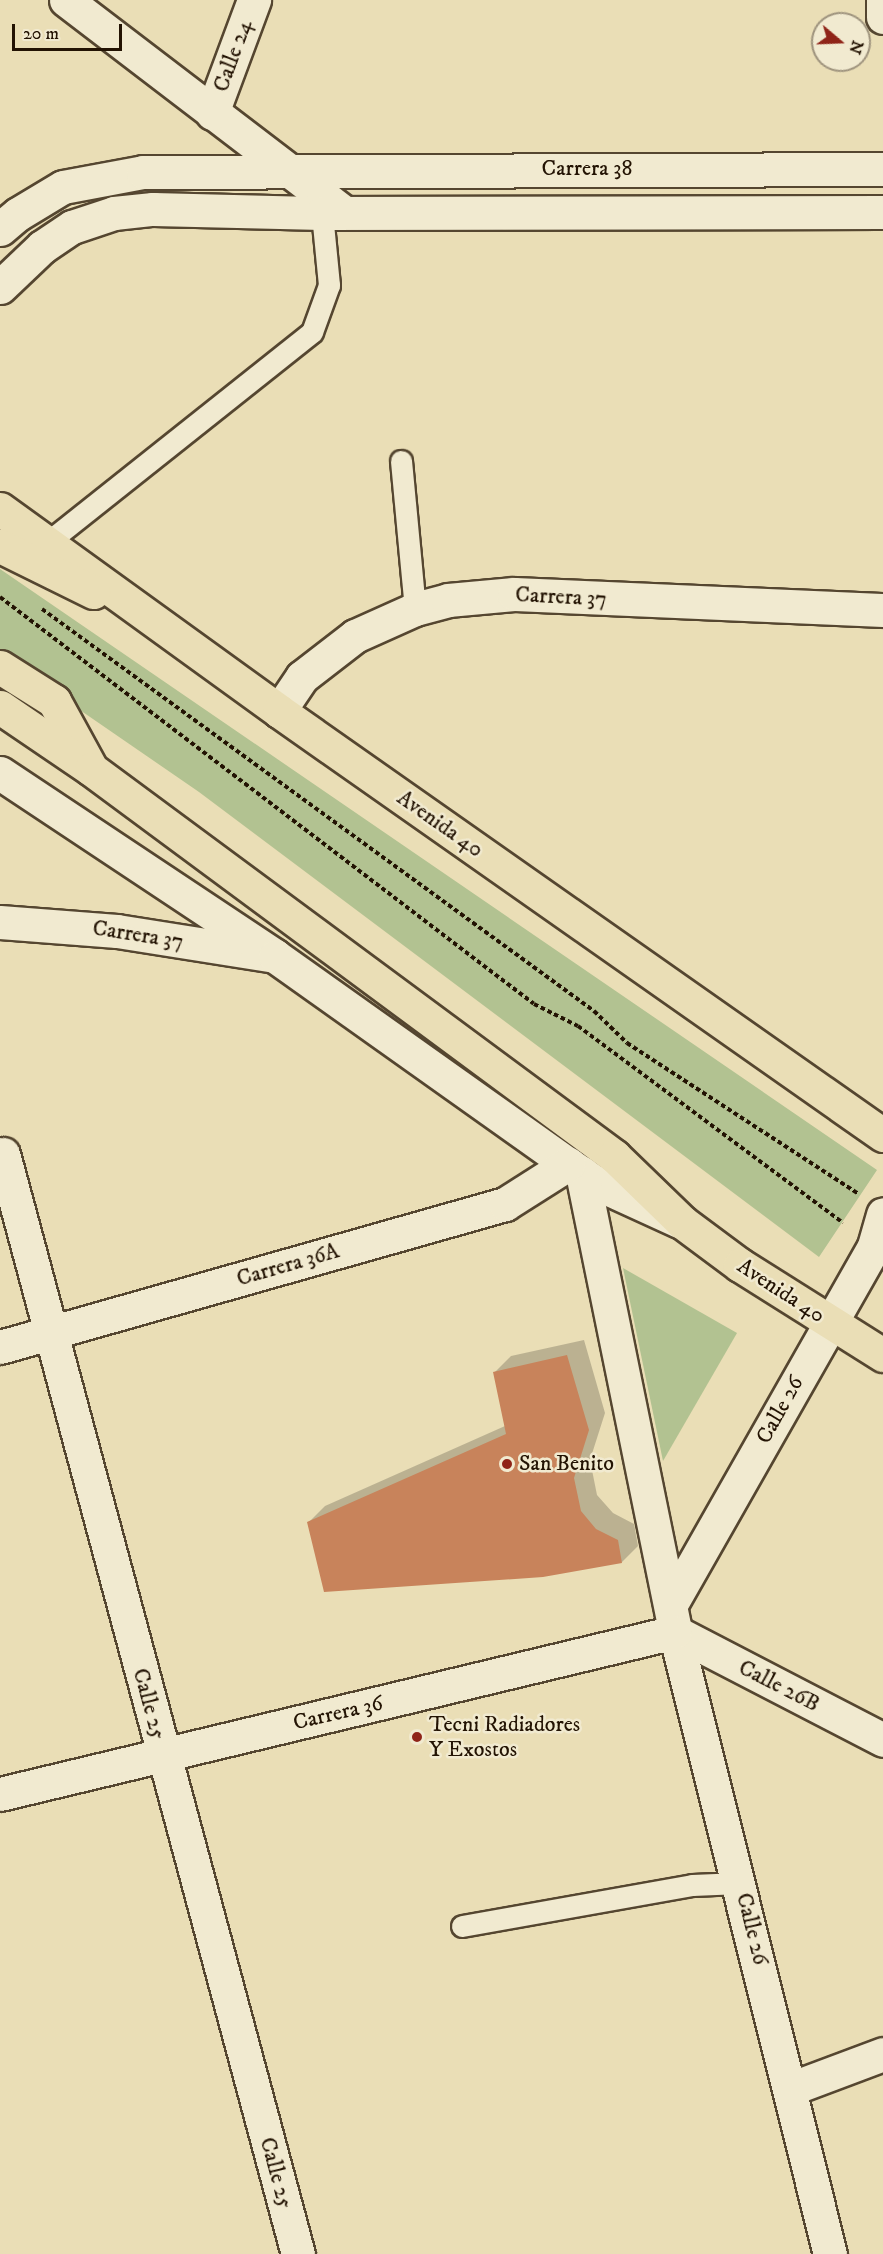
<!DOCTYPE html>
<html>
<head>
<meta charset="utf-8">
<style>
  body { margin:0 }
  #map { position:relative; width:883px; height:2254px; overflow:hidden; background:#eadeb6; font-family:"IM FELL DW Pica",serif }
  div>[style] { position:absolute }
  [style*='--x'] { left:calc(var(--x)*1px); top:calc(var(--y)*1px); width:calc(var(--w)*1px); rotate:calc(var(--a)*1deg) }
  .green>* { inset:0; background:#b2c291 }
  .shadow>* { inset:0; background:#0003 }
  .building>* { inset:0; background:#c8835b }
  .path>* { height:4px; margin-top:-2px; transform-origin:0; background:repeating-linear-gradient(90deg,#231303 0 4.5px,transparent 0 7.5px) }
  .roads { filter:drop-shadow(2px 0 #554630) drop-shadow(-2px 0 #554630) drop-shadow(0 2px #554630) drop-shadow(0 -2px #554630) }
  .lane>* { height:21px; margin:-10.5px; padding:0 10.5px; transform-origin:10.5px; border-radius:10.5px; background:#f1ead0 }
  .street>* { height:33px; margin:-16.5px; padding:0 16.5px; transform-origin:16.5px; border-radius:16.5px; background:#f1ead0 }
  .secondary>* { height:33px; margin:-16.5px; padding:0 16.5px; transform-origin:16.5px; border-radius:16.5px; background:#f1ead0 }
  .highway>* { height:33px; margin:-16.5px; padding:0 16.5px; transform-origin:16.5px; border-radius:16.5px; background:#eadeb6 }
  .dots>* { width:16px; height:16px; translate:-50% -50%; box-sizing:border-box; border:3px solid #f1ead0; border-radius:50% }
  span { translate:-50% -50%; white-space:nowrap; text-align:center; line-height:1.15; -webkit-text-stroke:5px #f1ead0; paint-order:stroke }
  .street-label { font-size:22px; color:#231303 }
  .poi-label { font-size:22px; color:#231303 }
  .left { translate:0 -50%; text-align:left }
  .north { position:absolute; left:811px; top:12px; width:60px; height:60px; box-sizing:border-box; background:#f1ead0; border:2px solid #9f947e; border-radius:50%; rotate:109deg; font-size:16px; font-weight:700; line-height:24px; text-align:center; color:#231303 }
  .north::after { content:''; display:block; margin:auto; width:21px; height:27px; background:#8f2418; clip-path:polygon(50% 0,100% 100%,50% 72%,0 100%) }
  .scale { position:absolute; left:12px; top:24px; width:110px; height:27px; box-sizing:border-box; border:3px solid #231303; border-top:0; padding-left:8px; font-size:18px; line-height:21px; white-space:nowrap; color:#231303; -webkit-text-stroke:4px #f1ead0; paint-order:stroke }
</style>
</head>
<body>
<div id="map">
  <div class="green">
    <i style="clip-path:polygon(0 569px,877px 1170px,819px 1257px,199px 792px,0 655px)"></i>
    <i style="clip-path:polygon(623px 1268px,737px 1333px,663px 1461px)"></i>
  </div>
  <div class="shadow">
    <i style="clip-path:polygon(584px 1340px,605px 1413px,590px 1460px,597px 1495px,613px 1513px,634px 1524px,638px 1546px,622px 1562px,309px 1522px,325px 1506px,505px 1426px,494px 1373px,511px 1356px)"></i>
  </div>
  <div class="building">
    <i style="clip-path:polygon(567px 1355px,589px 1430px,574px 1478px,581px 1511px,596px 1529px,618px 1540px,622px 1563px,543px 1577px,324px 1592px,307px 1522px,506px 1434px,493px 1372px)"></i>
  </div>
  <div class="path">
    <i style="--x:0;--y:597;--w:671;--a:37.31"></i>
    <i style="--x:534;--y:1004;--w:49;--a:26.6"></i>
    <i style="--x:578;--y:1026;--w:330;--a:36.6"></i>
    <i style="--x:42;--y:609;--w:683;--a:36.06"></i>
    <i style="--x:594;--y:1011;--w:46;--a:44.1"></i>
    <i style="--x:627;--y:1043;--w:275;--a:33.1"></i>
  </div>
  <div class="roads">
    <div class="lane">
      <i style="--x:401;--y:461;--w:149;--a:84.6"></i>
      <i style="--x:48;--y:542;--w:337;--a:-38.5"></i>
      <i style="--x:312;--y:332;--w:50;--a:-70.1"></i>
      <i style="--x:329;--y:285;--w:72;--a:-95.6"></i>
      <i style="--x:462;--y:1926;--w:234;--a:-10.1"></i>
      <i style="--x:692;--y:1885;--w:48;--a:-2.4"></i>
    </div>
    <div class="street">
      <i style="--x:66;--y:0;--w:349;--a:37.4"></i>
      <i style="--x:883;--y:0;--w:17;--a:90"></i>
      <i style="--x:212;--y:113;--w:121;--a:-69.6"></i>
      <i style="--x:279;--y:711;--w:41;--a:-55.9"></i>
      <i style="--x:302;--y:677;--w:67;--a:-37.7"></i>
      <i style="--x:355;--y:636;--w:66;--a:-24.2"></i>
      <i style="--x:415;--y:609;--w:34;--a:-15"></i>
      <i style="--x:448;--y:600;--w:66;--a:-5.2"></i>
      <i style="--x:514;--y:594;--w:369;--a:2.5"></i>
      <i style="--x:0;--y:922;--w:117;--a:4.4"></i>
      <i style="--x:117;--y:931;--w:160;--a:9"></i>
      <i style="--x:3;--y:1154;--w:1139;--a:74.99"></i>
      <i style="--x:790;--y:2089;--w:99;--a:-20.6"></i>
    </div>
    <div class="secondary">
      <i style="--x:0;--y:229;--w:23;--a:-40"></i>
      <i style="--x:18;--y:214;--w:52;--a:-31"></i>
      <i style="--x:63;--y:187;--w:81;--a:-10.6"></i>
      <i style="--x:143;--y:172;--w:740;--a:-0.23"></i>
      <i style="--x:0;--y:287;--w:58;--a:-43.6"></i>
      <i style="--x:42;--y:247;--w:36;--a:-34"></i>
      <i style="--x:72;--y:227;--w:44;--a:-18.4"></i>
      <i style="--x:114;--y:213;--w:39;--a:-6"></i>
      <i style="--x:153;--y:209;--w:169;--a:1.4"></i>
      <i style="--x:322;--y:213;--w:561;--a:-0.1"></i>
      <i style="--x:0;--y:773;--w:330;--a:33.6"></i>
      <i style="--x:275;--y:956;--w:359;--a:35.4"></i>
      <i style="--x:568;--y:1164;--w:36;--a:34"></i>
      <i style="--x:598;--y:1184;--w:89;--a:24.6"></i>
      <i style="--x:582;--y:1173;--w:468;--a:78.5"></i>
      <i style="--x:675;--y:1632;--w:641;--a:76.01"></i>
      <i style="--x:0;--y:1347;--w:525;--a:-15.81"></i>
      <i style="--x:505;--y:1204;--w:75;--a:-32.4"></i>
      <i style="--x:671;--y:1604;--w:412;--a:-60.4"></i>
      <i style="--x:874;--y:1246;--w:33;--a:-74"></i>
      <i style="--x:675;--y:1632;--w:234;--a:27.4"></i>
      <i style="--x:0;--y:1794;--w:694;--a:-13.5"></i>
    </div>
    <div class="highway">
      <i style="--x:0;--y:509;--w:344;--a:35.9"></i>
      <i style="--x:279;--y:711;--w:738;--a:35.07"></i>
      <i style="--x:0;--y:546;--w:104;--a:26.3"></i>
      <i style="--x:0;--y:667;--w:64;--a:32.2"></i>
      <i style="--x:54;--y:701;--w:73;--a:61.3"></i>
      <i style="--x:0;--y:707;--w:110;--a:34.3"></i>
      <i style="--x:91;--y:769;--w:651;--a:36.5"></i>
      <i style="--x:614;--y:1156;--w:95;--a:44.1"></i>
      <i style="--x:682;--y:1222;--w:72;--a:36.6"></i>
      <i style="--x:740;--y:1265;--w:169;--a:32.2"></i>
    </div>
  </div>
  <div class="dots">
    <i style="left:507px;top:1464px;background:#8f2418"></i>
    <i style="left:417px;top:1737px;background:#8f2418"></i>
  </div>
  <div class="street-label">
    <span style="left:233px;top:56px;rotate:-70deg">Calle 24</span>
    <span style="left:587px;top:169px">Carrera 38</span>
    <span style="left:561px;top:597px;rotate:3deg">Carrera 37</span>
    <span style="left:440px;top:824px;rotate:35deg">Avenida 40</span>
    <span style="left:138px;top:935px;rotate:9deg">Carrera 37</span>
    <span style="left:288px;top:1265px;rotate:-16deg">Carrera 36A</span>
    <span style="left:781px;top:1291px;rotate:33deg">Avenida 40</span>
    <span style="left:780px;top:1410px;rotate:-61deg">Calle 26</span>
    <span style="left:779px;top:1686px;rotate:27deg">Calle 26B</span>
    <span style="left:149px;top:1704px;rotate:75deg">Calle 25</span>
    <span style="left:338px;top:1713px;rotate:-13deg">Carrera 36</span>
    <span style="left:752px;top:1929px;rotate:76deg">Calle 26</span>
    <span style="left:276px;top:2173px;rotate:75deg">Calle 25</span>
  </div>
  <div class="poi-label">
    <span class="left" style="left:519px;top:1464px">San Benito</span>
    <span class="left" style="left:429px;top:1737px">Tecni Radiadores<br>Y Exostos</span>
  </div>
  <div class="north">N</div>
  <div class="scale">20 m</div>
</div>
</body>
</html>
